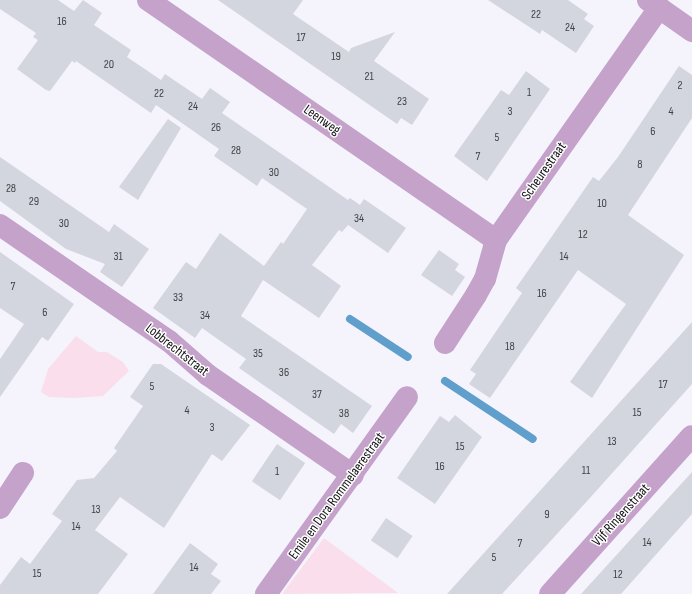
<!DOCTYPE html>
<html>
<head>
<meta charset="utf-8">
<style>
  body { margin:0 }
  #map { position:relative; width:692px; height:594px; overflow:hidden; background:#f5f4fc; font-family:"Sofia Sans Condensed",sans-serif }
  div>[style] { position:absolute }
  [style*='--x'] { left:calc(var(--x)*1px); top:calc(var(--y)*1px); width:calc(var(--w)*1px); rotate:calc(var(--a)*1deg) }
  .green>* { inset:0; background:#fadeeb }
  .stream>* { height:8px; margin:-4px; padding:0 4px; transform-origin:4px; border-radius:4px; background:#609ecb }
  .building>* { inset:0; background:#d3d6de; transform-origin:0 0 }
  .street>* { height:22px; margin:-11px; padding:0 11px; transform-origin:11px; border-radius:11px; background:#c4a2ca }
  span { translate:-50% -50%; white-space:nowrap; text-align:center; line-height:1.15; -webkit-text-stroke:3px #fff; paint-order:stroke }
  .number-label { font-size:12px; color:#424246 }
  .number-label span { -webkit-text-stroke-width:0 }
  .street-label { font-size:14px; color:#111013 }
</style>
</head>
<body>
<div id="map">
  <div class="green">
    <i style="clip-path:polygon(76px 336px,98px 352px,107px 352px,123px 362px,129px 371px,103px 396px,74px 398px,49px 397px,41px 392px,48px 369px)"></i>
    <i style="clip-path:polygon(324px 538px,398px 593px,282px 594px)"></i>
  </div>
  <div class="stream">
    <i style="--x:350;--y:319;--w:69;--a:33.2"></i>
    <i style="--x:445;--y:381;--w:105;--a:33.4"></i>
  </div>
  <div class="building">
    <i style="clip-path:polygon(0 0,58px 0,74px 11px,83px 0,102px 13px,94px 25px,131px 50px,127px 57px,161px 80px,165px 74px,202px 99px,210px 88px,230px 102px,222px 113px,348px 200px,350px 198px,360px 205px,364px 199px,406px 228px,388px 253px,348px 225px,342px 232px,339px 230px,312px 265px,341px 286px,319px 318px,263px 280px,241px 316px,372px 406px,353px 433px,341px 424px,334px 434px,239px 368px,246px 359px,219px 340px,202px 328px,195px 338px,153px 308px,186px 262px,196px 269px,220px 233px,264px 266px,281px 242px,283px 244px,307px 209px,262px 178px,257px 186px,214px 156px,219px 149px,156px 105px,151px 113px,76px 61px,75px 63px,72px 61px,50px 91px,46px 90px,17px 69px,38px 40px,33px 37px,36px 33px,0 9px)"></i>
    <i style="clip-path:polygon(218px 0,303px 0,293px 14px,349px 52px,351px 48px,395px 32px,374px 61px,429px 99px,412px 125px,401px 118px,397px 124px)"></i>
    <i style="clip-path:polygon(488px 0,568px 0,588px 14px,584px 19px,594px 26px,576px 53px,542px 30px,540px 34px)"></i>
    <i style="clip-path:polygon(679px 66px,692px 75px,692px 118px,628px 215px,684px 255px,592px 398px,570px 382px,626px 304px,578px 270px,490px 398px,469px 384px,476px 374px,470px 370px,522px 293px,516px 288px,593px 177px,599px 181px,618px 157px)"></i>
    <i style="clip-path:polygon(526px 71px,550px 89px,487px 181px,454px 156px,501px 90px,509px 95px)"></i>
    <i style="clip-path:polygon(168px 119px,181px 128px,138px 200px,119px 187px)"></i>
    <i style="clip-path:polygon(0 157px,109px 232px,114px 224px,149px 249px,122px 287px,100px 272px,105px 264px,66px 249px,0 201px)"></i>
    <i style="clip-path:polygon(439px 250px,459px 264px,455px 270px,465px 277px,452px 296px,421px 275px)"></i>
    <i style="clip-path:polygon(0 252px,74px 304px,48px 341px,42px 337px,0 397px,0 359px,24px 324px,0 308px)"></i>
    <i style="clip-path:polygon(692px 322px,692px 384px,589px 499px,502px 594px,447px 594px)"></i>
    <i style="clip-path:polygon(153px 364px,161px 364px,250px 425px,222px 461px,212px 454px,164px 528px,120px 497px,95px 530px,128px 554px,98px 594px,0 594px,0 585px,21px 557px,30px 564px,62px 521px,52px 514px,77px 480px,94px 478px,117px 451px,114px 448px,143px 406px,130px 397px)"></i>
    <i style="clip-path:polygon(455px 415px,482px 437px,435px 504px,397px 478px,440px 416px,449px 422px)"></i>
    <i style="left:277px;top:444px;width:34px;height:45px;rotate:34deg"></i>
    <i style="clip-path:polygon(692px 472px,692px 514px,621px 594px,581px 594px)"></i>
    <i style="left:386px;top:518px;width:32px;height:27px;rotate:34deg"></i>
    <i style="clip-path:polygon(190px 543px,218px 564px,211px 574px,221px 581px,211px 594px,153px 594px)"></i>
  </div>
  <div class="street">
    <i style="--x:148;--y:0;--w:423;--a:34.6"></i>
    <i style="--x:648;--y:0;--w:54;--a:35.2"></i>
    <i style="--x:0;--y:225;--w:205;--a:34.5"></i>
    <i style="--x:169;--y:341;--w:52;--a:41.1"></i>
    <i style="--x:208;--y:375;--w:176;--a:34.6"></i>
    <i style="--x:445;--y:343;--w:57;--a:-57.1"></i>
    <i style="--x:476;--y:295;--w:18;--a:-61"></i>
    <i style="--x:485;--y:279;--w:41;--a:-74.2"></i>
    <i style="--x:496;--y:240;--w:284;--a:-54.9"></i>
    <i style="--x:0;--y:508;--w:42;--a:-56.7"></i>
    <i style="--x:266;--y:594;--w:242;--a:-54.4"></i>
    <i style="--x:550;--y:594;--w:212;--a:-48.1"></i>
  </div>
  <div class="number-label">
    <span style="left:536px;top:15px">22</span>
    <span style="left:62px;top:22px">16</span>
    <span style="left:570px;top:28px">24</span>
    <span style="left:301px;top:38px">17</span>
    <span style="left:336px;top:57px">19</span>
    <span style="left:109px;top:65px">20</span>
    <span style="left:369px;top:77px">21</span>
    <span style="left:680px;top:86px">2</span>
    <span style="left:529px;top:93px">1</span>
    <span style="left:159px;top:94px">22</span>
    <span style="left:402px;top:102px">23</span>
    <span style="left:193px;top:107px">24</span>
    <span style="left:510px;top:112px">3</span>
    <span style="left:671px;top:112px">4</span>
    <span style="left:216px;top:128px">26</span>
    <span style="left:653px;top:132px">6</span>
    <span style="left:497px;top:138px">5</span>
    <span style="left:236px;top:151px">28</span>
    <span style="left:478px;top:157px">7</span>
    <span style="left:640px;top:165px">8</span>
    <span style="left:274px;top:173px">30</span>
    <span style="left:11px;top:189px">28</span>
    <span style="left:34px;top:202px">29</span>
    <span style="left:602px;top:204px">10</span>
    <span style="left:359px;top:219px">34</span>
    <span style="left:64px;top:224px">30</span>
    <span style="left:583px;top:235px">12</span>
    <span style="left:118px;top:257px">31</span>
    <span style="left:564px;top:257px">14</span>
    <span style="left:13px;top:287px">7</span>
    <span style="left:542px;top:294px">16</span>
    <span style="left:178px;top:298px">33</span>
    <span style="left:45px;top:313px">6</span>
    <span style="left:205px;top:316px">34</span>
    <span style="left:510px;top:347px">18</span>
    <span style="left:258px;top:354px">35</span>
    <span style="left:284px;top:373px">36</span>
    <span style="left:663px;top:385px">17</span>
    <span style="left:152px;top:387px">5</span>
    <span style="left:317px;top:395px">37</span>
    <span style="left:187px;top:411px">4</span>
    <span style="left:637px;top:413px">15</span>
    <span style="left:344px;top:414px">38</span>
    <span style="left:212px;top:428px">3</span>
    <span style="left:612px;top:442px">13</span>
    <span style="left:460px;top:447px">15</span>
    <span style="left:440px;top:467px">16</span>
    <span style="left:586px;top:471px">11</span>
    <span style="left:277px;top:472px">1</span>
    <span style="left:96px;top:510px">13</span>
    <span style="left:547px;top:515px">9</span>
    <span style="left:76px;top:527px">14</span>
    <span style="left:647px;top:543px">14</span>
    <span style="left:520px;top:544px">7</span>
    <span style="left:494px;top:558px">5</span>
    <span style="left:194px;top:568px">14</span>
    <span style="left:37px;top:574px">15</span>
    <span style="left:618px;top:575px">12</span>
  </div>
  <div class="street-label">
    <span style="left:322px;top:120px;rotate:35deg">Leenweg</span>
    <span style="left:544px;top:171px;rotate:-55deg">Scheurestraat</span>
    <span style="left:177px;top:350px;rotate:38deg">Lobbrechtstraat</span>
    <span style="left:337px;top:496px;rotate:-54deg">Emile en Dora Rommelaerestraat</span>
    <span style="left:621px;top:515px;rotate:-48deg">Vijf Ringenstraat</span>
  </div>
</div>
</body>
</html>
